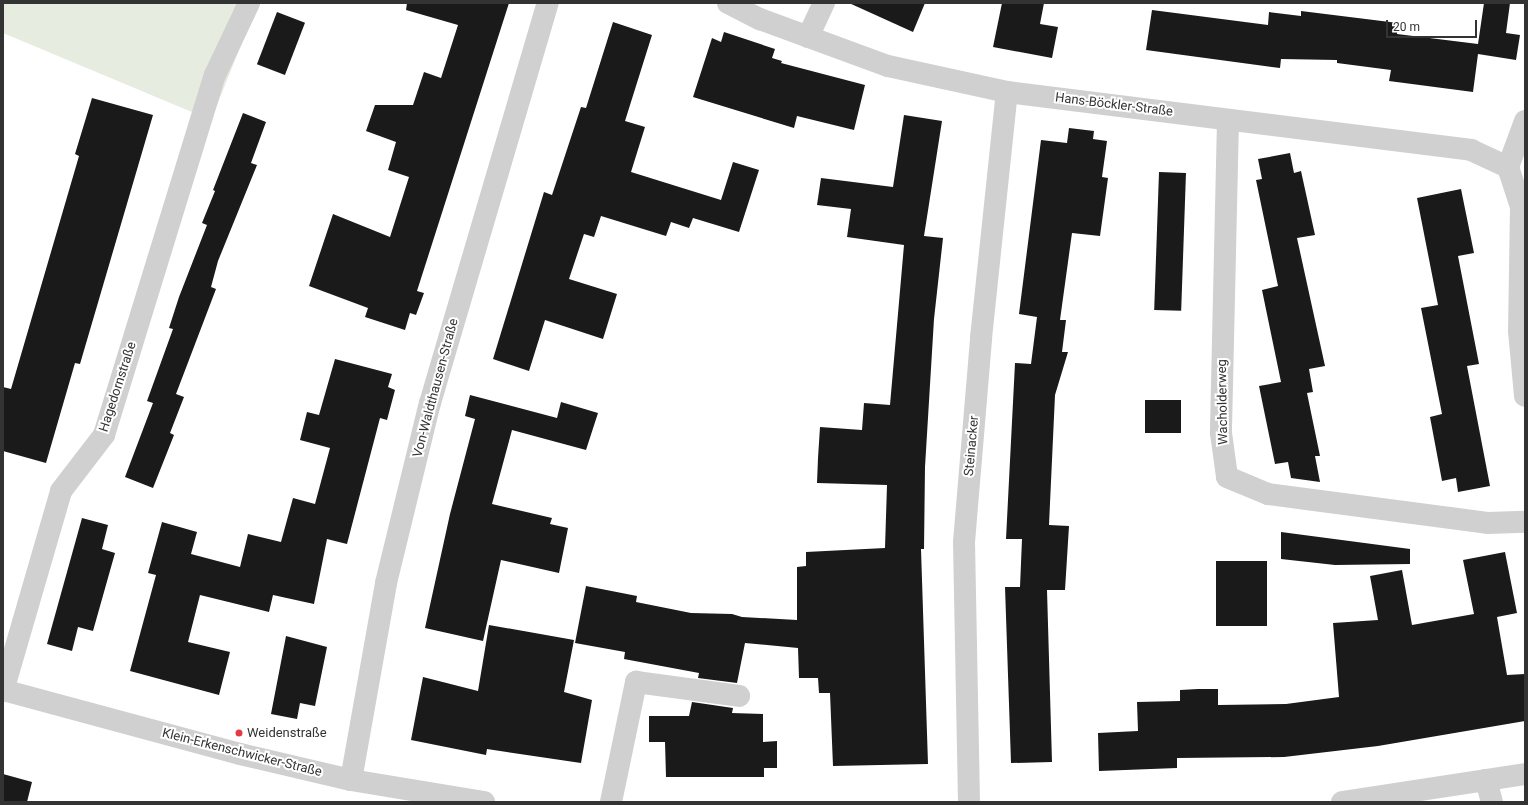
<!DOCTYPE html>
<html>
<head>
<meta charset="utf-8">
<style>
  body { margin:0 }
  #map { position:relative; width:1528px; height:805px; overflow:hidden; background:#fff; font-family:Roboto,sans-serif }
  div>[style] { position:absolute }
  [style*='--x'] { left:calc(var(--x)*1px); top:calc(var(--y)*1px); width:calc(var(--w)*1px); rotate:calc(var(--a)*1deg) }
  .green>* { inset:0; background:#e6ecdf }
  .building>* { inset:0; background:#1a1a1a; transform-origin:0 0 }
  .minor>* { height:22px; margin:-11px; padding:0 11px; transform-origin:11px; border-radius:11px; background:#d0d0d0 }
  .dots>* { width:11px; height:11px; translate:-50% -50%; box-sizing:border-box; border:2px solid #fff; border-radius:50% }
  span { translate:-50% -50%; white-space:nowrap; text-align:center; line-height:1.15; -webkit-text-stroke:4px #fff; paint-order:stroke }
  .street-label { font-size:13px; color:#333 }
  .poi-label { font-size:13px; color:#333 }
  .left { translate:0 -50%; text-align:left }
  .frame { position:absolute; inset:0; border:4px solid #333; pointer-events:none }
  .scale { position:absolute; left:1386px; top:20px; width:91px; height:18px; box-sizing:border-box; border:2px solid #333; border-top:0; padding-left:5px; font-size:12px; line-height:14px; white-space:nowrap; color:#333; -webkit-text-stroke:3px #fff; paint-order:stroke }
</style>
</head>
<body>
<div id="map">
  <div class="green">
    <i style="clip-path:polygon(3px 3px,258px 3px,211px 120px,3px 33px)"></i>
  </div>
  <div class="building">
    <i style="clip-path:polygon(407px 3px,509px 3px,417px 291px,424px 293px,416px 315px,410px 313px,405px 330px,365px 317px,368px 308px,309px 286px,333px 214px,390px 237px,409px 177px,388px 170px,396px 142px,366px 131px,375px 105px,413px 105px,424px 72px,441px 78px,458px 25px,406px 10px)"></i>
    <i style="clip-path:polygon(849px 3px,925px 3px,913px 32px)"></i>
    <i style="clip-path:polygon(1002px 3px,1044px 3px,1040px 24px,1058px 27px,1052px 58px,993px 47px)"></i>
    <i style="clip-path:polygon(1484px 3px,1510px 3px,1506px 33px,1520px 35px,1516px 60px,1478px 54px,1473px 92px,1389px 81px,1391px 70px,1337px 63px,1337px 60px,1281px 59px,1280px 68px,1146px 50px,1152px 10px,1268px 25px,1269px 12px,1301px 16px,1301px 11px,1398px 23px,1397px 34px,1478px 44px)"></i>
    <i style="left:277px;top:12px;width:30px;height:56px;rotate:21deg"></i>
    <i style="clip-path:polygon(613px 22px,652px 35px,625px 121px,645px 127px,631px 172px,721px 200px,733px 162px,759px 170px,739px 232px,693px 218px,689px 228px,671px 222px,666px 236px,601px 216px,594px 237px,584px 234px,569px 279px,617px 294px,603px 339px,545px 320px,529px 371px,493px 359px,544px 192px,552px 195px,581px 107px,586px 108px)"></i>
    <i style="clip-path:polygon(724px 32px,775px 49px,772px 58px,782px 61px,781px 63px,865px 85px,854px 130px,797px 116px,794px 128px,693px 97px,712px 38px,721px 42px)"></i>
    <i style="clip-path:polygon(92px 98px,153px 115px,80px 364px,75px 363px,46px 463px,3px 451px,3px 387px,11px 389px,79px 156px,75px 154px)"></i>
    <i style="clip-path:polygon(243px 113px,266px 122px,251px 163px,257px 165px,218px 261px,211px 287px,216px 289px,176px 394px,184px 397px,170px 433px,174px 435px,153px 488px,125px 477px,153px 403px,147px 401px,173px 329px,169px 328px,179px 297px,207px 225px,202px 223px,215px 191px,213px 190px)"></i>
    <i style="clip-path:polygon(904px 115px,942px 121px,924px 236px,943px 238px,934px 319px,925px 467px,924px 549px,921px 549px,928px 764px,833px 766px,830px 693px,819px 693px,818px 678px,799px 678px,798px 648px,745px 643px,737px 683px,698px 678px,699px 673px,624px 659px,625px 652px,575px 643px,586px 586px,637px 596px,636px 602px,691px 613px,732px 614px,742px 617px,797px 620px,797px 567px,806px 566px,806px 552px,885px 548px,887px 485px,817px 483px,818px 458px,820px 427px,862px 430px,864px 403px,890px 405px,904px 245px,847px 237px,851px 209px,817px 205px,821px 178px,893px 187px)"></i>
    <i style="clip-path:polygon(1069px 128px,1094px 131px,1093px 139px,1107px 141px,1102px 177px,1108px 178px,1100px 236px,1072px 233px,1060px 320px,1066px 320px,1062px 352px,1068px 352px,1055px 395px,1049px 525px,1069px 526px,1065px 590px,1047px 590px,1052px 762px,1011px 763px,1005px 587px,1020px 587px,1022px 539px,1006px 539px,1015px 363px,1031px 364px,1037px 317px,1019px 314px,1041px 140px,1067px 143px)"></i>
    <i style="clip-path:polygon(1290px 153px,1294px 173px,1301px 171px,1315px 235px,1297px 238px,1325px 366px,1309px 369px,1313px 392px,1307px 393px,1320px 456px,1315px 456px,1320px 482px,1291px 478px,1288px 462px,1275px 464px,1259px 386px,1281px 382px,1262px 290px,1278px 286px,1256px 180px,1262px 179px,1258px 159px)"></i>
    <i style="left:1159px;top:172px;width:27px;height:138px;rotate:2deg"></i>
    <i style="clip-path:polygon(1461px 189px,1474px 253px,1458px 256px,1479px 364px,1467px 366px,1490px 486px,1458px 492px,1456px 478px,1442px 481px,1430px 417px,1442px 414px,1421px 308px,1438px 305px,1417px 198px)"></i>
    <i style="clip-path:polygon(335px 359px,392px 374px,388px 387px,395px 390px,387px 420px,380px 418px,347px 544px,327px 539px,314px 604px,273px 595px,269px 612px,200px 595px,188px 642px,230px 652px,219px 695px,130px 671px,156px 575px,148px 573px,162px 522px,197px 532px,191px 554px,240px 567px,248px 534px,281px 542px,293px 498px,315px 504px,330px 448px,300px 440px,307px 412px,319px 415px)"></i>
    <i style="clip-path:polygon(470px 395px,557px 418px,561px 402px,598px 413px,586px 450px,512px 430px,492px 504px,552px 518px,550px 524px,568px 528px,559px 573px,501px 560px,483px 641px,425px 628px,450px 514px,475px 419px,465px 416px)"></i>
    <i style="left:1181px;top:400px;width:33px;height:36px;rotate:90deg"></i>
    <i style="clip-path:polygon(82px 518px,108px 525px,102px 549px,115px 553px,93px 631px,78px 627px,72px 651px,47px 644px)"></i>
    <i style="clip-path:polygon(1281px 532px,1410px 549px,1410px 564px,1335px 565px,1281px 559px)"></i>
    <i style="clip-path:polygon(1505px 552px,1517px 613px,1497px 617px,1507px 675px,1525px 674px,1525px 721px,1378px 746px,1284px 757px,1177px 758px,1177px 768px,1099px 771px,1098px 733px,1138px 731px,1137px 702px,1180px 701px,1180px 690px,1198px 689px,1218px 689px,1218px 705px,1286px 704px,1339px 697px,1333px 623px,1378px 620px,1370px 576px,1402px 570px,1412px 625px,1474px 614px,1463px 560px)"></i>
    <i style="left:1216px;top:561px;width:51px;height:65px"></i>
    <i style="clip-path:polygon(489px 625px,574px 640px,564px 692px,592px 700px,581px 763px,487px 749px,486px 755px,411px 740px,423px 677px,478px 691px)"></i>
    <i style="clip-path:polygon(286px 636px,327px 647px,315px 706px,300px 703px,297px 719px,271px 714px)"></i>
    <i style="clip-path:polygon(692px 702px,733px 708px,732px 713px,763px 714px,763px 742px,777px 741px,777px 768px,764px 768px,764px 777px,666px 777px,665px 742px,649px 742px,649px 716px,689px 716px)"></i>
    <i style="clip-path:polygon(3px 774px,32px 782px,27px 802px,3px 802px)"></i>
  </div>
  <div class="minor">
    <i style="--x:728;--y:3;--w:36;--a:27"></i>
    <i style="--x:760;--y:19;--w:136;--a:20.2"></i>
    <i style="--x:888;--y:66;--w:122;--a:12.3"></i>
    <i style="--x:1007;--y:92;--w:468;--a:7.1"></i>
    <i style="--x:1471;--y:150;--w:41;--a:24.7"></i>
    <i style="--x:808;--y:37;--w:38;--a:-65"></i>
    <i style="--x:1228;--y:120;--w:313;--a:91.3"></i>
    <i style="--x:1221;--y:433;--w:44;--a:82.2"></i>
    <i style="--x:1227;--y:477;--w:44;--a:22.5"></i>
    <i style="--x:1268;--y:494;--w:221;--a:7.5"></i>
    <i style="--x:1487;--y:523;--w:38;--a:-2"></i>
    <i style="--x:1525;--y:121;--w:49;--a:110.3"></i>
    <i style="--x:1508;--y:167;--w:42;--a:72"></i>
    <i style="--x:1521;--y:207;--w:124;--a:90.9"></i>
    <i style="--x:1519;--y:331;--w:65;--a:84.7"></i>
    <i style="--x:3;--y:690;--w:245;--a:15.1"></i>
    <i style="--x:240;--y:754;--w:114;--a:13.2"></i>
    <i style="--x:351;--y:780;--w:135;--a:9.4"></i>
    <i style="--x:3;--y:691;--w:208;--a:-73.8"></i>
    <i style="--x:61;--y:491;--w:71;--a:-52.5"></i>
    <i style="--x:104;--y:435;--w:377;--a:-72.9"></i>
    <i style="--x:215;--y:75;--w:80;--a:-64.7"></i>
    <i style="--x:351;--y:780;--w:200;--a:-79.9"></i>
    <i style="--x:386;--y:583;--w:185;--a:-76.3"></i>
    <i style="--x:430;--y:403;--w:417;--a:-73.6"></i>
    <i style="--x:1486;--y:780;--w:23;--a:75"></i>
    <i style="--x:611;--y:802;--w:123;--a:-78.2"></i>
    <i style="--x:636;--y:682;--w:104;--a:7.7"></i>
    <i style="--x:969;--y:802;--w:260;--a:-91.1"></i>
    <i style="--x:964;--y:542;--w:205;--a:-85.2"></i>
    <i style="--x:981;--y:338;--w:247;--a:-84"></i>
    <i style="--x:1342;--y:802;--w:185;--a:-8.7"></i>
  </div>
  <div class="dots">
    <i style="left:239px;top:733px;background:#e63946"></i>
  </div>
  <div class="street-label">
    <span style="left:1114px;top:105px;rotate:7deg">Hans-Böckler-Straße</span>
    <span style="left:118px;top:387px;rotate:-72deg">Hagedornstraße</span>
    <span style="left:436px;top:388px;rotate:-75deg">Von-Waldthausen-Straße</span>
    <span style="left:1223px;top:402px;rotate:-91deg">Wacholderweg</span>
    <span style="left:972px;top:446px;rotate:-85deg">Steinacker</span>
    <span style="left:242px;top:753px;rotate:14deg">Klein-Erkenschwicker-Straße</span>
  </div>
  <div class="poi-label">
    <span class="left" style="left:247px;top:733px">Weidenstraße</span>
  </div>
  <div class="frame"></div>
  <div class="scale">20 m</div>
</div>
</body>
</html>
